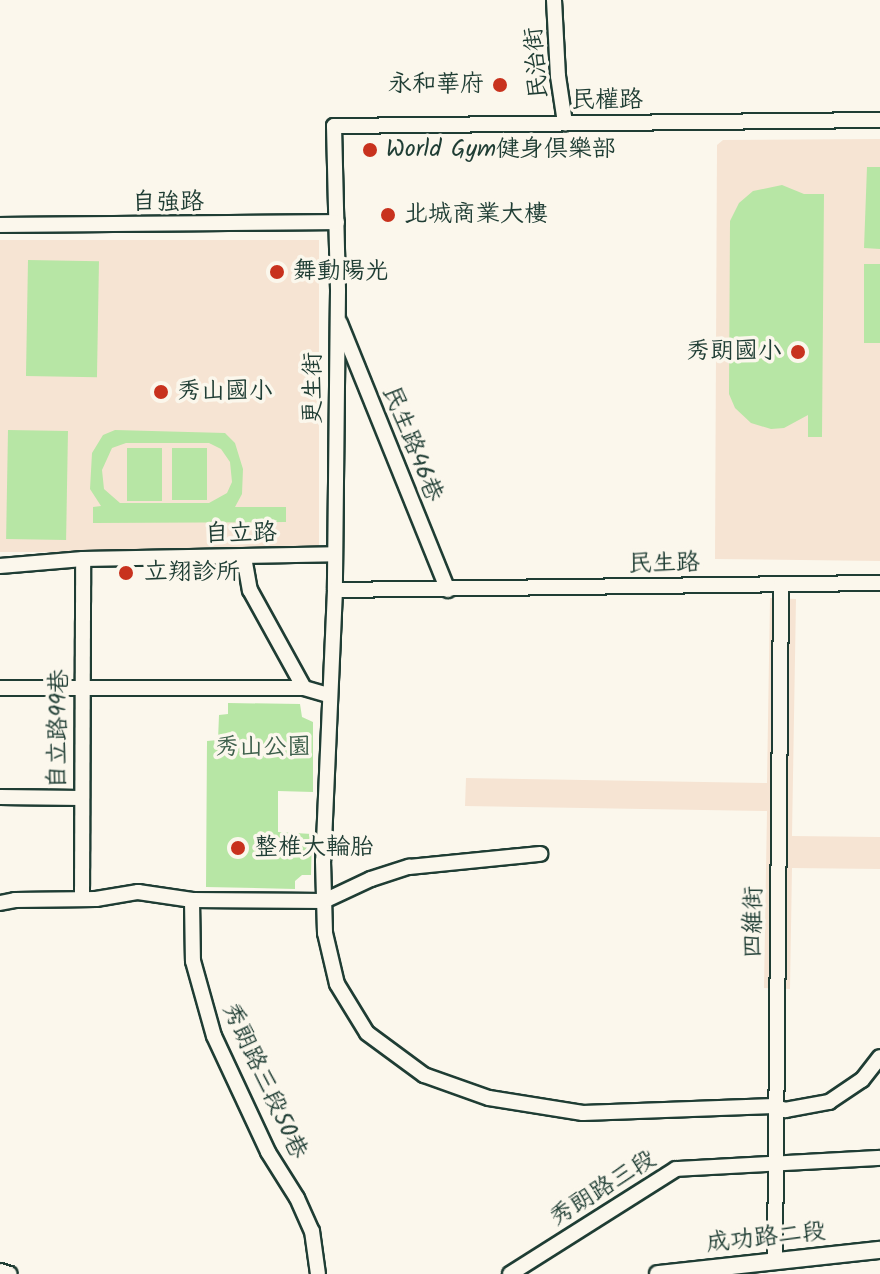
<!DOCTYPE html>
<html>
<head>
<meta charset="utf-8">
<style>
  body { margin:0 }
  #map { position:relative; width:880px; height:1274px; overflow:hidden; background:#fbf7ec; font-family:Kalam,"LXGW WenKai TC",sans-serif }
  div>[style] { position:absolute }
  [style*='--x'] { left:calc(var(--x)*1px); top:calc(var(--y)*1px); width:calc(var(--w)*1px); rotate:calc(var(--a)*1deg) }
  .built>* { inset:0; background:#f6e4d3; transform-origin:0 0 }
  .green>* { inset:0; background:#b7e6a5; transform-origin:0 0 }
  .roads { filter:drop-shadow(2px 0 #1f3d34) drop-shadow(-2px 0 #1f3d34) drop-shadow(0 2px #1f3d34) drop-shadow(0 -2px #1f3d34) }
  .minor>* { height:14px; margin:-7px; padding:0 7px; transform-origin:7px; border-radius:7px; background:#fbf7ec }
  .tertiary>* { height:16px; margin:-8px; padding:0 8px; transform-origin:8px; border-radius:8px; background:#fbf7ec }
  .dots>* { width:22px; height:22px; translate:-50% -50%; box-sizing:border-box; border:4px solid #fbf7ec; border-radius:50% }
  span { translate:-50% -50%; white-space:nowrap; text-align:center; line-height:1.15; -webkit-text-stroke:7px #fbf7ec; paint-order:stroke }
  .street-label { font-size:24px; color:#1f3d34 }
  .poi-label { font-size:24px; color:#1f3d34 }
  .right { translate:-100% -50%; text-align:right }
  .left { translate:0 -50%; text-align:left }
  .park-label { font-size:24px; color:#3d5f4b }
</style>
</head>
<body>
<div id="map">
  <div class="built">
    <i style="clip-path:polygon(880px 139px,880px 561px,715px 559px,717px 145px,723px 140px)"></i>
    <i style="left:0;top:240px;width:319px;height:312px"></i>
    <i style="clip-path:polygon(770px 598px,796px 599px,792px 836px,880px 837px,880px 869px,792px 868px,790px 989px,764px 988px,767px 811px,465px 806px,466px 778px,767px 783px)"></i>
  </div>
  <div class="green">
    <i style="clip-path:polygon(867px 167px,880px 167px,880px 249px,864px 248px)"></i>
    <i style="clip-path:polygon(782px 185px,804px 194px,824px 194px,822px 437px,808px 437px,808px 415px,784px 428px,771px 429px,751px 423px,735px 408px,729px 394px,730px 221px,739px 203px,753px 191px)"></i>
    <i style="left:28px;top:260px;width:71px;height:116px;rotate:1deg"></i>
    <i style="left:864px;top:264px;width:16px;height:79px"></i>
    <i style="left:8px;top:430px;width:60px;height:109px;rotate:1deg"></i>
    <i style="clip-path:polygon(evenodd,115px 430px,225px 433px,235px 443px,243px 469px,242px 494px,235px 507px,286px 507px,286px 522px,93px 523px,93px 507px,101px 506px,90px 489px,92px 453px,103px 435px,115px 430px,126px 443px,209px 443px,221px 449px,230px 462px,232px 482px,227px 493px,209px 503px,120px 503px,104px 489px,102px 470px,112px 448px,126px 443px)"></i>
    <i style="left:127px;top:448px;width:35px;height:53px"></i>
    <i style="left:172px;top:448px;width:35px;height:52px"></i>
    <i style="clip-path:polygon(228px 703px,300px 704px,302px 717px,313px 722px,313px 792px,278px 791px,278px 832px,312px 834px,311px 875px,302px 875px,295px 881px,295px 889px,206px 887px,207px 741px,218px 740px,219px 715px,228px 714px)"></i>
  </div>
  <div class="roads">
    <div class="minor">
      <i style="--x:554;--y:0;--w:76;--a:87"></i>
      <i style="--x:558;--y:76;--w:48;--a:81.5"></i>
      <i style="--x:880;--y:120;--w:546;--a:179.37"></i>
      <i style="--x:334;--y:126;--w:165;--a:88.6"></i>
      <i style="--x:338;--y:291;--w:299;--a:90.6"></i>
      <i style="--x:335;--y:590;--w:271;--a:92.5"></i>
      <i style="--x:323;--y:861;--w:72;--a:88.4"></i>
      <i style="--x:325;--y:933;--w:52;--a:76.8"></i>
      <i style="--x:337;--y:984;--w:57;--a:58.5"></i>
      <i style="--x:367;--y:1033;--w:71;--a:36.4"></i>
      <i style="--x:424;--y:1075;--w:69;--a:19.5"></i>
      <i style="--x:489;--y:1098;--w:95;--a:9.1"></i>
      <i style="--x:583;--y:1113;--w:191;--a:-2.1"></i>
      <i style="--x:774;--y:1106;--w:12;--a:20"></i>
      <i style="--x:785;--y:1110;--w:45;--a:-10.3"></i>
      <i style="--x:829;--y:1102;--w:40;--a:-34"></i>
      <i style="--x:862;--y:1080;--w:29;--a:-52"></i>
      <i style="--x:0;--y:225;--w:337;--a:-0.5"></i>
      <i style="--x:340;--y:323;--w:288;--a:68"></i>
      <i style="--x:244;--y:557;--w:34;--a:80"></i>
      <i style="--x:250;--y:590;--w:112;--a:61.1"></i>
      <i style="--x:0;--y:566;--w:83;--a:-4.8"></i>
      <i style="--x:83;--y:559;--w:252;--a:-1.1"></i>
      <i style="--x:335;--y:590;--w:545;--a:-0.74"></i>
      <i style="--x:0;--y:688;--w:304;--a:0"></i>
      <i style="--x:304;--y:688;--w:26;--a:16"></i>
      <i style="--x:0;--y:797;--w:81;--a:0.7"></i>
      <i style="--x:82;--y:899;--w:340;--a:-89.8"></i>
      <i style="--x:192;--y:900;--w:61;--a:89.1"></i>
      <i style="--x:193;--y:961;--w:78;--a:74.4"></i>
      <i style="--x:214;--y:1036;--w:128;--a:65"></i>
      <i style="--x:268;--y:1152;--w:54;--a:57.8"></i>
      <i style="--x:297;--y:1198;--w:36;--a:66"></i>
      <i style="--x:312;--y:1231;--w:43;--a:82.1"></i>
      <i style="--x:0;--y:903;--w:15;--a:-11"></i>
      <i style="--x:15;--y:900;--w:81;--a:-0.7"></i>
      <i style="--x:96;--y:899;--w:43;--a:-9.5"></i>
      <i style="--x:138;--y:892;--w:55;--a:8.4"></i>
      <i style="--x:192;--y:900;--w:132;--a:0.4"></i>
      <i style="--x:324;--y:901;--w:52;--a:-25.1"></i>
      <i style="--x:371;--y:879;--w:40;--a:-18"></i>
      <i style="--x:409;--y:867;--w:132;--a:-5.7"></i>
      <i style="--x:775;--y:1261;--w:676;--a:-89.49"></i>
      <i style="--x:0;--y:1271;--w:10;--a:17"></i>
      <i style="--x:510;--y:1274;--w:196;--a:-32.3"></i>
      <i style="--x:676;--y:1169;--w:204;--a:-3.1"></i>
    </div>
    <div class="tertiary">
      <i style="--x:658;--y:1274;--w:223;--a:-6.2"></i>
    </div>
  </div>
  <div class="dots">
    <i style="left:500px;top:85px;background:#c8321e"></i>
    <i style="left:370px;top:150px;background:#c8321e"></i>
    <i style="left:388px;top:215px;background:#c8321e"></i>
    <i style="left:277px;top:272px;background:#c8321e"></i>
    <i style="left:798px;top:352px;background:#c8321e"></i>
    <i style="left:161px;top:392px;background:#c8321e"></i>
    <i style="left:126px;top:573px;background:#c8321e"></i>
    <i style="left:238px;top:848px;background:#c8321e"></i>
  </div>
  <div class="street-label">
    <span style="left:537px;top:63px;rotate:-95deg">民治街</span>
    <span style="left:607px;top:101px">民權路</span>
    <span style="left:168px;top:203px">自強路</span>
    <span style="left:314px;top:388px;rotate:-90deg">更生街</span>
    <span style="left:412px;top:444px;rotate:68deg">民生路46巷</span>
    <span style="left:241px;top:534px;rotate:-1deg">自立路</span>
    <span style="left:664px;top:564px;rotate:-1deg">民生路</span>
    <span style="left:59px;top:729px;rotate:-89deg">自立路99巷</span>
    <span style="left:754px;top:922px;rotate:-89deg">四維街</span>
    <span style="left:264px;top:1081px;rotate:65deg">秀朗路三段50巷</span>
    <span style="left:603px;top:1189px;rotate:-32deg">秀朗路三段</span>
    <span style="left:766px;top:1238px;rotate:-6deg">成功路二段</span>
  </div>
  <div class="poi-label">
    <span class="right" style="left:484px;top:85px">永和華府</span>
    <span class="left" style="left:386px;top:150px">World Gym健身俱樂部</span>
    <span class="left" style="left:404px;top:215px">北城商業大樓</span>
    <span class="left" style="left:293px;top:272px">舞動陽光</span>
    <span class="right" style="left:782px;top:352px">秀朗國小</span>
    <span class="left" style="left:177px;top:392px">秀山國小</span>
    <span class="left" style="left:144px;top:573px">立翔診所</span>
    <span class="left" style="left:254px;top:848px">整椎大輪胎</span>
  </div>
  <div class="park-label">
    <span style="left:263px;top:748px">秀山公園</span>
  </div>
</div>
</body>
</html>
